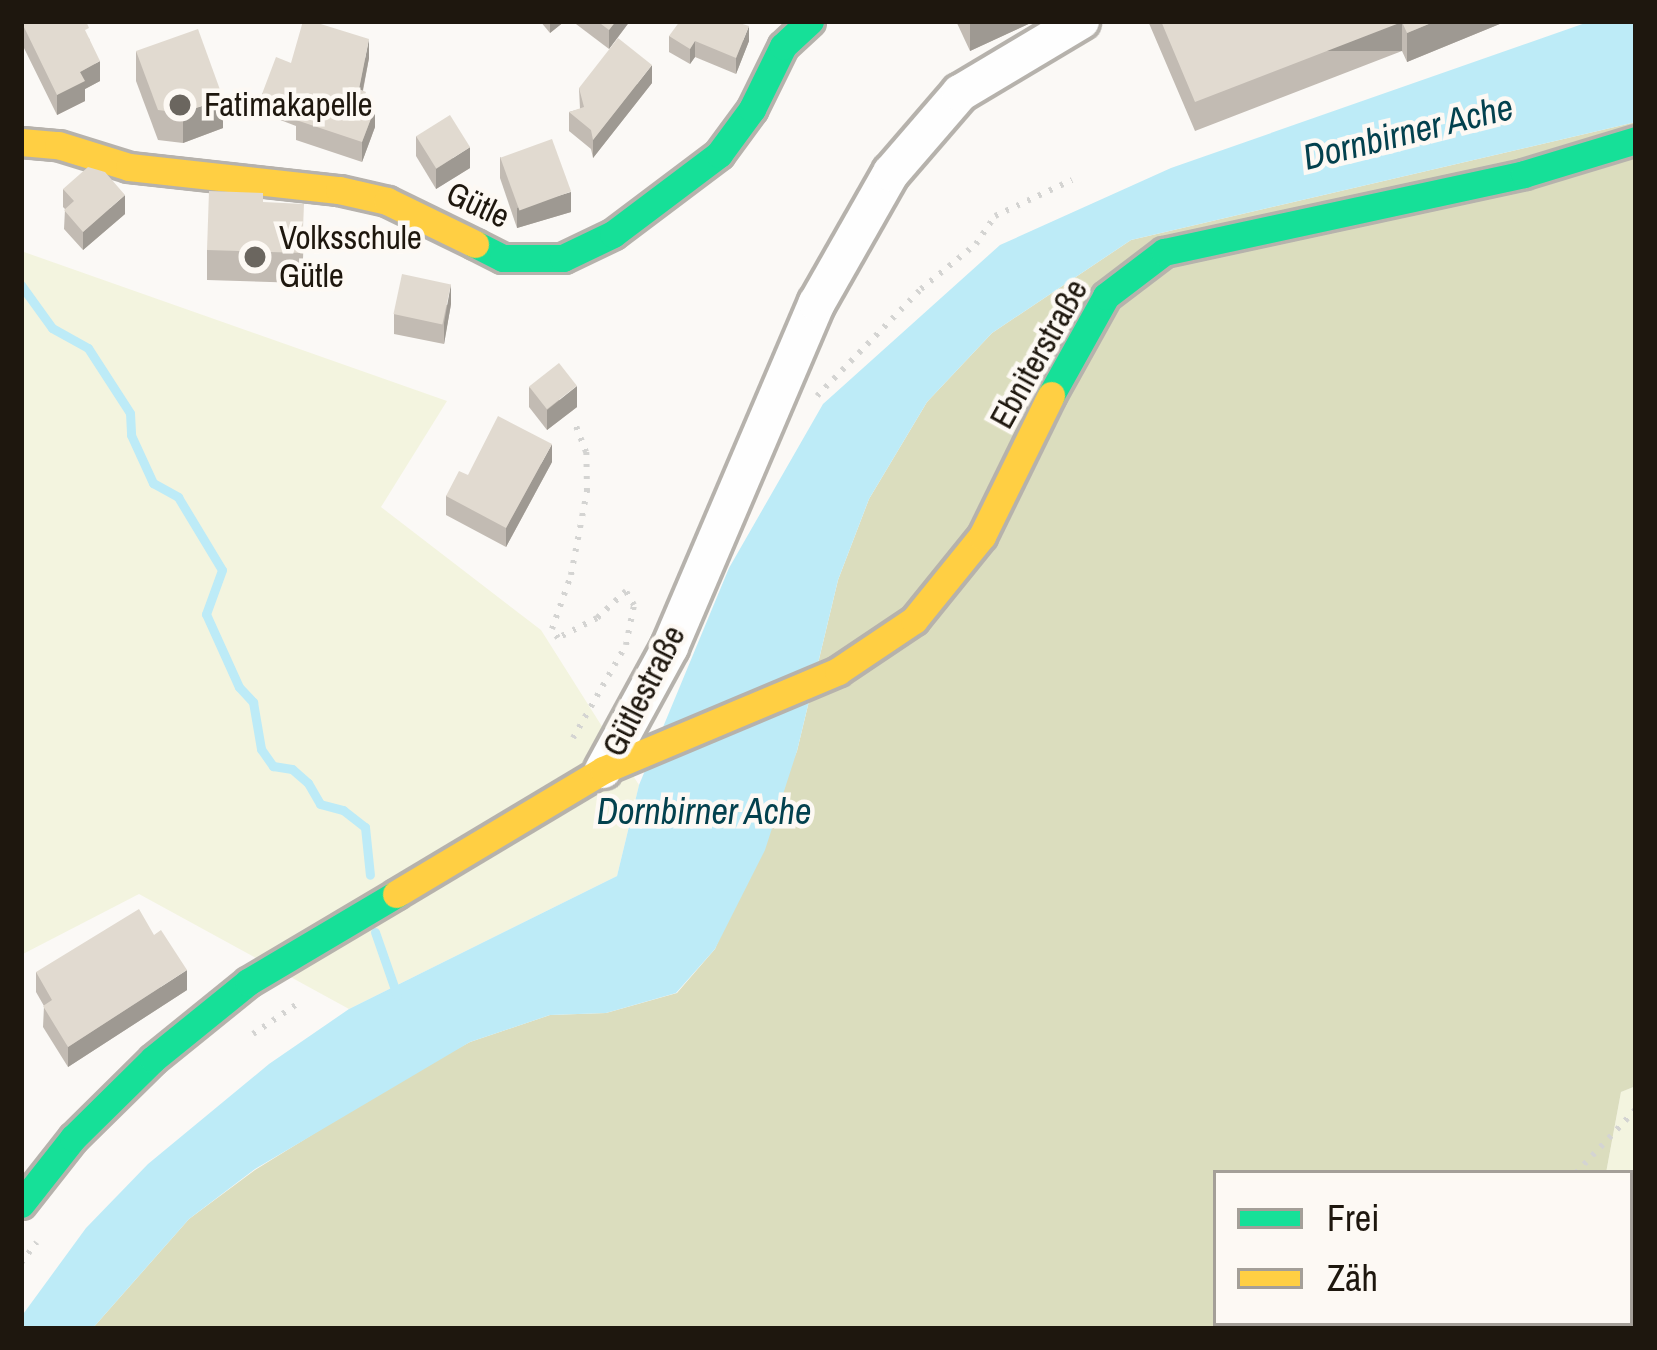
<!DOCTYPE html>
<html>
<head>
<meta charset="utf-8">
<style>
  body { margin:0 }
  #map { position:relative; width:1657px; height:1350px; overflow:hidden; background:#fbf9f6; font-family:"Archivo Narrow",sans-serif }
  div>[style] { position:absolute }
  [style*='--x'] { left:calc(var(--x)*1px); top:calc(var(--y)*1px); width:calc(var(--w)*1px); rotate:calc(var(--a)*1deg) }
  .green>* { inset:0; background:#f3f4df }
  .forest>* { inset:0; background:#dbddbe }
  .water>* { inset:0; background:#bdebf7 }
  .stream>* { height:9px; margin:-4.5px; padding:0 4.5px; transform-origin:4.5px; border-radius:4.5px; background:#bdebf7 }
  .path>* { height:6px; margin-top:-3px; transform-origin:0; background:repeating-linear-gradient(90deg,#d4d4d2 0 3px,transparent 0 12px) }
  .roads { filter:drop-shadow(3px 0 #b6b2ac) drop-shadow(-3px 0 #b6b2ac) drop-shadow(0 3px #b6b2ac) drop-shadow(0 -3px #b6b2ac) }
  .street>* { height:36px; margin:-18px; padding:0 18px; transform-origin:18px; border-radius:18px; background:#fefefe }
  .fast>* { height:27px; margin:-13.5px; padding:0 13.5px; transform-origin:13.5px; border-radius:13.5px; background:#16e098 }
  .slow>* { height:27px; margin:-13.5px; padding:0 13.5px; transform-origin:13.5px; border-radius:13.5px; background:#ffcf43 }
  .wall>* { inset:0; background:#c2bbb3 }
  .shaded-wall>* { inset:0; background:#9e9992; transform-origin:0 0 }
  .building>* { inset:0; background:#e1dad0; transform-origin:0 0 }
  .dots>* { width:33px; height:33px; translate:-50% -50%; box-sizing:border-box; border:6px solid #fdf9f4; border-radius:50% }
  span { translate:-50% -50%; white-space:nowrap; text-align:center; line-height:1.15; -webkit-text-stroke:9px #fdf9f4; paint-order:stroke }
  .poi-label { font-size:33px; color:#1e170e }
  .left { translate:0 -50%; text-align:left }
  .street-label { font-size:33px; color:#1e170e }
  .water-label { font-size:36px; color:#03414e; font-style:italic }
  .frame { position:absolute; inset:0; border:24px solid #1e170e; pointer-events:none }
  .legend { position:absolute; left:1213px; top:1170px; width:420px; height:156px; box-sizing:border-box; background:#fdf9f4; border:3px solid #a49f98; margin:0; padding:15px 21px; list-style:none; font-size:36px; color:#1e170e }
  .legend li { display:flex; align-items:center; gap:24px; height:60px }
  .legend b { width:60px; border:3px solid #a49f98 }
</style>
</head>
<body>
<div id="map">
  <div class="green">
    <i style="clip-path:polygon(24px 252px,447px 401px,381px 507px,541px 630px,639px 785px,617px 876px,349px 1009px,139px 894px,21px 955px)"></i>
    <i style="clip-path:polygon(1636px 1086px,1636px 1307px,1630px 1296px,1630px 1173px,1606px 1173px,1621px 1092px)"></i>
  </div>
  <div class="forest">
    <i style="clip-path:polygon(1636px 122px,1636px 1086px,1621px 1092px,1606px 1173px,1216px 1173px,1216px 1323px,1630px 1323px,1630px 1297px,1636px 1329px,92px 1329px,189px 1219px,255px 1170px,412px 1073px,470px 1042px,550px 1015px,606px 1013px,677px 993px,715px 949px,797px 751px,838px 580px,869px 499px,927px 402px,992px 333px,1131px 240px)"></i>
  </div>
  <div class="water">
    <i style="clip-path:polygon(1591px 21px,1636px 21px,1636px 122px,1131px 240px,992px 333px,927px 402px,869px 499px,838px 580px,797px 751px,765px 850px,715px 949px,676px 993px,606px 1013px,550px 1015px,470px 1042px,255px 1169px,189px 1219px,92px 1329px,21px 1329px,21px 1317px,86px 1228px,148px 1164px,269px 1064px,349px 1009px,617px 876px,639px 785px,729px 568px,823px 404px,1000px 245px,1171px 168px)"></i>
  </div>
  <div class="stream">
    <i style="--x:21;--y:285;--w:53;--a:54.2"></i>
    <i style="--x:52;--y:328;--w:41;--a:29.1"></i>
    <i style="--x:88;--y:348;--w:77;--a:57.1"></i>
    <i style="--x:130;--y:413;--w:22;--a:87"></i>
    <i style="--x:131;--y:435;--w:53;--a:65.4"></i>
    <i style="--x:153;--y:483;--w:29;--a:29"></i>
    <i style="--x:178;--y:497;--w:85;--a:58.9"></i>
    <i style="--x:222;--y:570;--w:47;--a:110"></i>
    <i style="--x:206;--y:614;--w:80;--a:65.7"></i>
    <i style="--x:239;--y:687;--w:21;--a:47"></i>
    <i style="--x:253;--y:702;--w:48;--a:80.3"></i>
    <i style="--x:261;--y:749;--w:21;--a:55"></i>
    <i style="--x:273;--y:766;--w:19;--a:9"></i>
    <i style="--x:292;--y:769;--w:21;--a:41"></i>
    <i style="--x:308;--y:783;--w:24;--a:60"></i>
    <i style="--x:320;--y:804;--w:24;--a:15"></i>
    <i style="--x:343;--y:810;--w:28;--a:38"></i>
    <i style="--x:365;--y:827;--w:48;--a:84.1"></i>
    <i style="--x:375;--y:932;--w:67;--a:70.8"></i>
  </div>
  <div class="path">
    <i style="--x:817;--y:396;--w:149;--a:-45.8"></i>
    <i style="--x:921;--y:289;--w:71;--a:-39.3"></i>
    <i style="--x:976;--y:244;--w:34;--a:-56"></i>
    <i style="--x:995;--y:216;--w:85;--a:-25.1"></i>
    <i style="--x:573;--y:738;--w:107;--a:-60.3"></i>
    <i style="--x:626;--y:645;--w:41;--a:-78.7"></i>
    <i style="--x:634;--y:605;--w:16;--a:-120"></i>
    <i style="--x:626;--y:591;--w:40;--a:137"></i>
    <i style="--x:597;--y:618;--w:44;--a:152.9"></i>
    <i style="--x:558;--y:638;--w:11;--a:-124"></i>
    <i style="--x:552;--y:629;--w:57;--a:-70.6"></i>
    <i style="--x:571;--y:575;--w:86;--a:-79.2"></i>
    <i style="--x:587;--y:491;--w:39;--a:-91"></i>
    <i style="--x:586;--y:452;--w:28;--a:-111"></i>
    <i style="--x:253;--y:1034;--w:53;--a:-34.3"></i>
    <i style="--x:1576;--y:1173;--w:88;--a:-46.8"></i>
    <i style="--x:21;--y:1263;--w:26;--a:-53"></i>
    <i style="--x:1493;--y:1329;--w:7;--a:-63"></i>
  </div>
  <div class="roads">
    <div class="street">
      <i style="--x:603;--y:770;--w:140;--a:-61.4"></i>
      <i style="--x:670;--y:647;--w:374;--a:-66.9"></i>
      <i style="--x:817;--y:303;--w:150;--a:-60.4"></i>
      <i style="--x:891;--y:173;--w:106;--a:-49.2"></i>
      <i style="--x:960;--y:93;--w:141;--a:-30.8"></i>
    </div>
    <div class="fast">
      <i style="--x:475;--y:244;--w:31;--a:27"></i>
      <i style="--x:503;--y:258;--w:60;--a:0"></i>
      <i style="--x:563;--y:258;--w:55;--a:-25.6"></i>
      <i style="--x:613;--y:234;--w:133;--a:-37"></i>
      <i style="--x:719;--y:154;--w:56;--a:-53.7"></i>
      <i style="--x:752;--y:109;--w:70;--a:-63.8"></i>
      <i style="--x:783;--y:46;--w:37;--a:-43"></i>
      <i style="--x:1051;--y:395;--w:113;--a:-60.9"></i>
      <i style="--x:1106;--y:296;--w:73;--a:-37.2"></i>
      <i style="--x:1164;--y:252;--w:368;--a:-12.2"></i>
      <i style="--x:1524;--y:174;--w:117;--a:-16.9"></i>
      <i style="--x:21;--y:1204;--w:84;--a:-51.8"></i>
      <i style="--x:73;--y:1138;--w:112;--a:-44.6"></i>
      <i style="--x:153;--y:1059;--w:122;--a:-39"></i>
      <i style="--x:248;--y:982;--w:172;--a:-30.7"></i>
    </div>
    <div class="slow">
      <i style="--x:21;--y:142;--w:37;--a:5"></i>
      <i style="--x:58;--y:145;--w:74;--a:17.2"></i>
      <i style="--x:129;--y:167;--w:211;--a:6.3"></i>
      <i style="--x:339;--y:190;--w:49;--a:12.9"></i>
      <i style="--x:387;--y:201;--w:98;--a:26"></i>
      <i style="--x:396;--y:894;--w:241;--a:-30.9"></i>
      <i style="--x:603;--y:770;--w:255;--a:-22.8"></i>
      <i style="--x:838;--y:671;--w:92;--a:-33.9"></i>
      <i style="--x:914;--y:620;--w:108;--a:-51"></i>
      <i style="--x:982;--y:536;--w:157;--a:-63.9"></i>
    </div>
  </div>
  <div class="wall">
    <i style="clip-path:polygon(21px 21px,89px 38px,100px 81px,85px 89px,85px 101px,57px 115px,21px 42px)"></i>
    <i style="clip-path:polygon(540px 21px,565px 21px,550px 33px)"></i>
    <i style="clip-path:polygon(572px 21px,630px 21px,609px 49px)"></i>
    <i style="clip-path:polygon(956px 21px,1035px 21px,970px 51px)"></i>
    <i style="clip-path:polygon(1148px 21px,1507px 21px,1407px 62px,1402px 51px,1195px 131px)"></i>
    <i style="clip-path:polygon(669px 36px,749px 41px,736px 74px,695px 57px,690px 64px,669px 52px)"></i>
    <i style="clip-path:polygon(136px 51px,223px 128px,183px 143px,158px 140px,136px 81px)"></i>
    <i style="clip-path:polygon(369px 58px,363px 91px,375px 127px,362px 162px,296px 140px,296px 126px,262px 113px,262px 94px,291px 63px)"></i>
    <i style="clip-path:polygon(652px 83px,593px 158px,591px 149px,569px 131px,569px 112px,580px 109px,579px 88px)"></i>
    <i style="clip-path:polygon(416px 136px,470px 168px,436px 189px,416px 156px)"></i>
    <i style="clip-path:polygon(500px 157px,571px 212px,517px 228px,500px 178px)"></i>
    <i style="clip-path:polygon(63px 189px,125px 214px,83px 250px,64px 229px,65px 209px,63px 207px)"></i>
    <i style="clip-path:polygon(304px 234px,302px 283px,207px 280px,207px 250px)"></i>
    <i style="clip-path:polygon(451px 304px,444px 344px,394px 334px,394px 314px)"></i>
    <i style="clip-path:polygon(529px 387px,577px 407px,547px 430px,529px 407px)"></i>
    <i style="clip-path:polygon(552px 462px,506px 547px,446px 515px,446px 496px,468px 475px)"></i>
    <i style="clip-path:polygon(36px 972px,187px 990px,68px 1067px,43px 1027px,44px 1006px,36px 992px)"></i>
  </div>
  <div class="shaded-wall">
    <i style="clip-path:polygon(550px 21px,565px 21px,550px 33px)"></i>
    <i style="clip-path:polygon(616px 21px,630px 21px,609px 49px,609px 30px)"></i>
    <i style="clip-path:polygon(970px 21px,1035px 21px,970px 51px)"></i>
    <i style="clip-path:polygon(1436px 21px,1507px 21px,1407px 62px,1407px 33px)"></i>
    <i style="left:1402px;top:22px;width:29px;height:222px;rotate:90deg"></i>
    <i style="clip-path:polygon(749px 26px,749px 41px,736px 74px,736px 58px)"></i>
    <i style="clip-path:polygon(369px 39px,369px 58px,359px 109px,359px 89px)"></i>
    <i style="clip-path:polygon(695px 41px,695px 57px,690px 64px,690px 49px)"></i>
    <i style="clip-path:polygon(100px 61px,100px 81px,85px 89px,85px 101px,57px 115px,57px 95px,80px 72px)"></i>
    <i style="clip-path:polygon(652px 65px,652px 83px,593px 158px,593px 140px)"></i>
    <i style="clip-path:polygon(223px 98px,223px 128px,183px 143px,183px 113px)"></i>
    <i style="clip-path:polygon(375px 108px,375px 127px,362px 162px,362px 142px)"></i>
    <i style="clip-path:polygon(470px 147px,470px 168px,436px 189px,436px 169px)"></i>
    <i style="clip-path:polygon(571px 192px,571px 212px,517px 228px,517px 208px)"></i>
    <i style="clip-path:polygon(125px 195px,125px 214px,83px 250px,83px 232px)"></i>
    <i style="clip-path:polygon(451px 284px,451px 304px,444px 344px,444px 323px)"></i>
    <i style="clip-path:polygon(577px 386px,577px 407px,547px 430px,547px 410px)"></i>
    <i style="clip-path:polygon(552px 444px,552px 462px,506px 547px,506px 528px)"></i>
    <i style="clip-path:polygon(187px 970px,187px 990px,68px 1067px,68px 1047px)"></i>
  </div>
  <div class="building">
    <i style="clip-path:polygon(21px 21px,86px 21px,89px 28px,85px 30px,100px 61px,80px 72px,85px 81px,57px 95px)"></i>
    <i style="clip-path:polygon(303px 21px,311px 21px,369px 39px,359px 89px,366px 92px,362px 103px,375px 108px,362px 142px,296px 120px,300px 108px,262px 94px,276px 57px,291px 63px)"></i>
    <i style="clip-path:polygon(597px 21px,616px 21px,609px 30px)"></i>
    <i style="clip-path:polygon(680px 21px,733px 21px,749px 26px,736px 58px,695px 41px,690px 49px,669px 36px)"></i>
    <i style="clip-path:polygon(1161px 21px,1436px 21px,1407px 33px,1402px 22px,1195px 102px)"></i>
    <i style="clip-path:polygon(198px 29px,223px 98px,183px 113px,158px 110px,136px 51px)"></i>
    <i style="clip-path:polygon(618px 38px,652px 65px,593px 140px,591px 130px,569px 112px,584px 107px,579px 88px)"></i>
    <i style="left:450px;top:115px;width:38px;height:40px;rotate:58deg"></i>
    <i style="left:552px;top:139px;width:56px;height:55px;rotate:70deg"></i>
    <i style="clip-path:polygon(88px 167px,105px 172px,125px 195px,83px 232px,64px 210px,74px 201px,63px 189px)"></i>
    <i style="clip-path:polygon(209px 191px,263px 193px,263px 202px,304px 204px,302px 253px,207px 250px)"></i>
    <i style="left:402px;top:274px;width:50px;height:41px;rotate:12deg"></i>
    <i style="left:559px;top:363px;width:29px;height:38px;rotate:52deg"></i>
    <i style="clip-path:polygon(498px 416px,552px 444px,506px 528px,446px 496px,459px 471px,468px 475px)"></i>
    <i style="clip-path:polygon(139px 909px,154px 935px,161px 930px,187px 970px,68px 1047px,43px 1006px,52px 1000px,36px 972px)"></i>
  </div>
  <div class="dots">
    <i style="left:180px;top:105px;background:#6b665f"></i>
    <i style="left:255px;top:257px;background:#6b665f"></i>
  </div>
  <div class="poi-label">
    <span class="left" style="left:204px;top:105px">Fatimakapelle</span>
    <span class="left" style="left:279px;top:257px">Volksschule<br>Gütle</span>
  </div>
  <div class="street-label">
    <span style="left:478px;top:205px;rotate:25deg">Gütle</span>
    <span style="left:1039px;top:354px;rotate:-61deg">Ebniterstraße</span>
    <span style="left:644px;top:691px;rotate:-63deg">Gütlestraße</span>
  </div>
  <div class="water-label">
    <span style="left:1408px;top:132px;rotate:-14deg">Dornbirner Ache</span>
    <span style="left:704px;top:812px">Dornbirner Ache</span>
  </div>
  <div class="frame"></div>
  <ul class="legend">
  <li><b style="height:15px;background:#16e098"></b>Frei</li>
  <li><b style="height:15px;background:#ffcf43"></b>Zäh</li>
  </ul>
</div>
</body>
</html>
